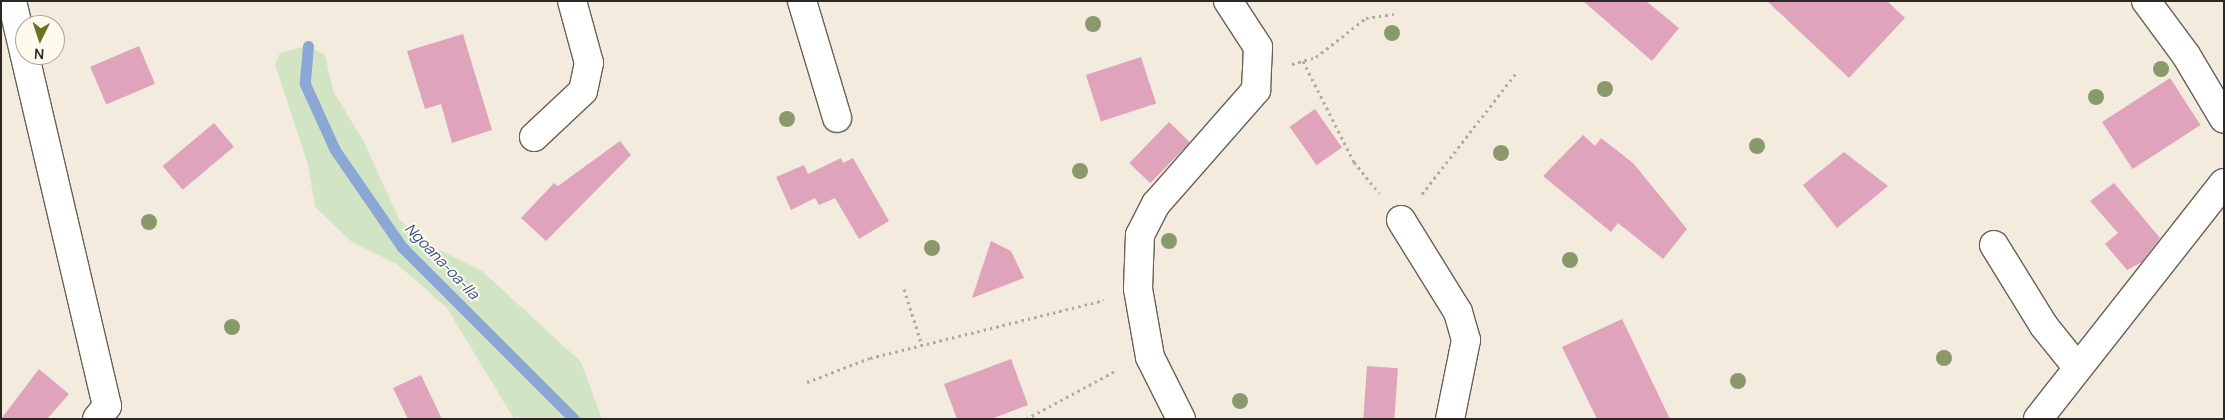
<!DOCTYPE html>
<html>
<head>
<meta charset="utf-8">
<style>
  body { margin:0 }
  #map { position:relative; width:2225px; height:420px; overflow:hidden; background:#f3ebde; font-family:Manrope,sans-serif }
  div>[style] { position:absolute }
  [style*='--x'] { left:calc(var(--x)*1px); top:calc(var(--y)*1px); width:calc(var(--w)*1px); rotate:calc(var(--a)*1deg) }
  .green>* { inset:0; background:#d1e4c3 }
  .stream>* { height:11px; margin:-5.5px; padding:0 5.5px; transform-origin:5.5px; border-radius:5.5px; background:#8ba7d5 }
  .building>* { inset:0; background:#dfa4bb; transform-origin:0 0 }
  .path>* { height:3px; margin-top:-1.5px; transform-origin:0; background:repeating-linear-gradient(90deg,#b0aaa0 0 2.5px,transparent 0 6.5px) }
  .roads { filter:drop-shadow(1px 0 #686257) drop-shadow(-1px 0 #686257) drop-shadow(0 1px #686257) drop-shadow(0 -1px #686257) }
  .minor>* { height:28px; margin:-14px; padding:0 14px; transform-origin:14px; border-radius:14px; background:#fff }
  .trees>* { width:16px; height:16px; margin:-8px; border-radius:50%; background:#8a996b }
  span { translate:-50% -50%; white-space:nowrap; text-align:center; line-height:1.15; -webkit-text-stroke:4px #fff9ee; paint-order:stroke }
  .water-label { font-size:15px; color:#2f528c; font-style:italic }
  .frame { position:absolute; inset:0; border:2px solid #2b2824; pointer-events:none }
  .north { position:absolute; left:15px; top:15px; width:50px; height:50px; box-sizing:border-box; background:#fff9ee; border:1px solid #aaa59d; border-radius:50%; rotate:184deg; font-size:14px; font-weight:700; line-height:20px; text-align:center; color:#2b2824 }
  .north::after { content:''; display:block; margin:auto; width:18px; height:22px; background:#667522; clip-path:polygon(50% 0,100% 100%,50% 72%,0 100%) }
</style>
</head>
<body>
<div id="map">
  <div class="green">
    <i style="clip-path:polygon(308px 46px,325px 55px,333px 91px,364px 142px,399px 219px,427px 244px,482px 271px,581px 362px,602px 419px,514px 419px,447px 308px,397px 264px,352px 242px,315px 207px,308px 165px,275px 64px,280px 53px)"></i>
  </div>
  <div class="stream">
    <i style="--x:308;--y:46;--w:38;--a:95"></i>
    <i style="--x:305;--y:84;--w:72;--a:65.6"></i>
    <i style="--x:335;--y:150;--w:118;--a:55.4"></i>
    <i style="--x:402;--y:247;--w:243;--a:45"></i>
  </div>
  <div class="building">
    <i style="clip-path:polygon(1583px 1px,1646px 1px,1679px 28px,1652px 61px)"></i>
    <i style="clip-path:polygon(1767px 1px,1887px 1px,1905px 18px,1849px 78px)"></i>
    <i style="clip-path:polygon(463px 34px,492px 130px,452px 143px,441px 104px,425px 109px,407px 51px)"></i>
    <i style="left:139px;top:46px;width:41px;height:53px;rotate:67deg"></i>
    <i style="left:1141px;top:57px;width:49px;height:58px;rotate:72deg"></i>
    <i style="left:2170px;top:78px;width:56px;height:81px;rotate:57deg"></i>
    <i style="left:1315px;top:109px;width:47px;height:31px;rotate:55deg"></i>
    <i style="left:1169px;top:122px;width:29px;height:57px;rotate:44deg"></i>
    <i style="left:214px;top:123px;width:31px;height:67px;rotate:50deg"></i>
    <i style="clip-path:polygon(1583px 135px,1595px 146px,1601px 138px,1633px 163px,1687px 229px,1663px 259px,1618px 223px,1611px 232px,1543px 176px)"></i>
    <i style="clip-path:polygon(620px 141px,631px 155px,546px 241px,521px 218px,554px 183px,558px 186px)"></i>
    <i style="clip-path:polygon(1844px 152px,1888px 186px,1837px 228px,1803px 185px)"></i>
    <i style="clip-path:polygon(841px 158px,843px 163px,853px 158px,889px 221px,859px 239px,835px 198px,819px 205px,815px 198px,791px 210px,776px 177px,804px 165px,808px 174px)"></i>
    <i style="clip-path:polygon(2114px 183px,2160px 238px,2142px 262px,2127px 270px,2105px 244px,2118px 233px,2090px 201px)"></i>
    <i style="clip-path:polygon(991px 241px,1011px 251px,1024px 278px,972px 298px)"></i>
    <i style="clip-path:polygon(1622px 319px,1670px 419px,1597px 419px,1562px 347px)"></i>
    <i style="clip-path:polygon(1011px 359px,1028px 405px,991px 419px,957px 419px,944px 384px)"></i>
    <i style="left:1367px;top:366px;width:31px;height:53px;rotate:4deg"></i>
    <i style="clip-path:polygon(39px 369px,69px 394px,47px 419px,1px 419px)"></i>
    <i style="clip-path:polygon(421px 375px,442px 419px,408px 419px,393px 388px)"></i>
  </div>
  <div class="path">
    <i style="--x:1303;--y:61;--w:113;--a:63.2"></i>
    <i style="--x:1354;--y:162;--w:40;--a:51"></i>
    <i style="--x:1292;--y:64;--w:25;--a:-16"></i>
    <i style="--x:1316;--y:57;--w:63;--a:-38"></i>
    <i style="--x:1366;--y:18;--w:28;--a:-8"></i>
    <i style="--x:1422;--y:194;--w:155;--a:-52.1"></i>
    <i style="--x:904;--y:289;--w:59;--a:72.2"></i>
    <i style="--x:807;--y:382;--w:67;--a:-20.9"></i>
    <i style="--x:870;--y:358;--w:241;--a:-13.9"></i>
    <i style="--x:1026;--y:419;--w:103;--a:-28.3"></i>
  </div>
  <div class="roads">
    <div class="minor">
      <i style="--x:12;--y:1;--w:416;--a:76.8"></i>
      <i style="--x:107;--y:406;--w:16;--a:128"></i>
      <i style="--x:802;--y:1;--w:122;--a:73.3"></i>
      <i style="--x:2146;--y:1;--w:67;--a:53.5"></i>
      <i style="--x:2186;--y:55;--w:74;--a:59.3"></i>
      <i style="--x:534;--y:137;--w:67;--a:-43.2"></i>
      <i style="--x:583;--y:91;--w:29;--a:-78"></i>
      <i style="--x:589;--y:63;--w:64;--a:-105.3"></i>
      <i style="--x:1401;--y:220;--w:108;--a:58.2"></i>
      <i style="--x:1458;--y:312;--w:29;--a:74"></i>
      <i style="--x:1466;--y:340;--w:81;--a:101.4"></i>
      <i style="--x:1994;--y:245;--w:95;--a:58.3"></i>
      <i style="--x:2044;--y:326;--w:53;--a:51.2"></i>
      <i style="--x:1181;--y:419;--w:69;--a:-116.6"></i>
      <i style="--x:1150;--y:357;--w:69;--a:-100"></i>
      <i style="--x:1138;--y:289;--w:54;--a:-87.9"></i>
      <i style="--x:1140;--y:235;--w:35;--a:-63"></i>
      <i style="--x:1156;--y:204;--w:152;--a:-48.7"></i>
      <i style="--x:1256;--y:90;--w:43;--a:-87.3"></i>
      <i style="--x:1258;--y:47;--w:55;--a:-123.1"></i>
      <i style="--x:2038;--y:419;--w:300;--a:-51.8"></i>
    </div>
  </div>
  <div class="trees">
    <i style="left:1093px;top:24px"></i>
    <i style="left:1392px;top:33px"></i>
    <i style="left:2161px;top:69px"></i>
    <i style="left:1605px;top:89px"></i>
    <i style="left:2096px;top:97px"></i>
    <i style="left:787px;top:119px"></i>
    <i style="left:1757px;top:146px"></i>
    <i style="left:1501px;top:153px"></i>
    <i style="left:1080px;top:171px"></i>
    <i style="left:149px;top:222px"></i>
    <i style="left:1169px;top:241px"></i>
    <i style="left:932px;top:248px"></i>
    <i style="left:1570px;top:260px"></i>
    <i style="left:232px;top:327px"></i>
    <i style="left:1944px;top:358px"></i>
    <i style="left:1738px;top:381px"></i>
    <i style="left:1240px;top:401px"></i>
  </div>
  <div class="water-label">
    <span style="left:442px;top:261px;rotate:46deg">Ngoana-oa-lla</span>
  </div>
  <div class="frame"></div>
  <div class="north">N</div>
</div>
</body>
</html>
